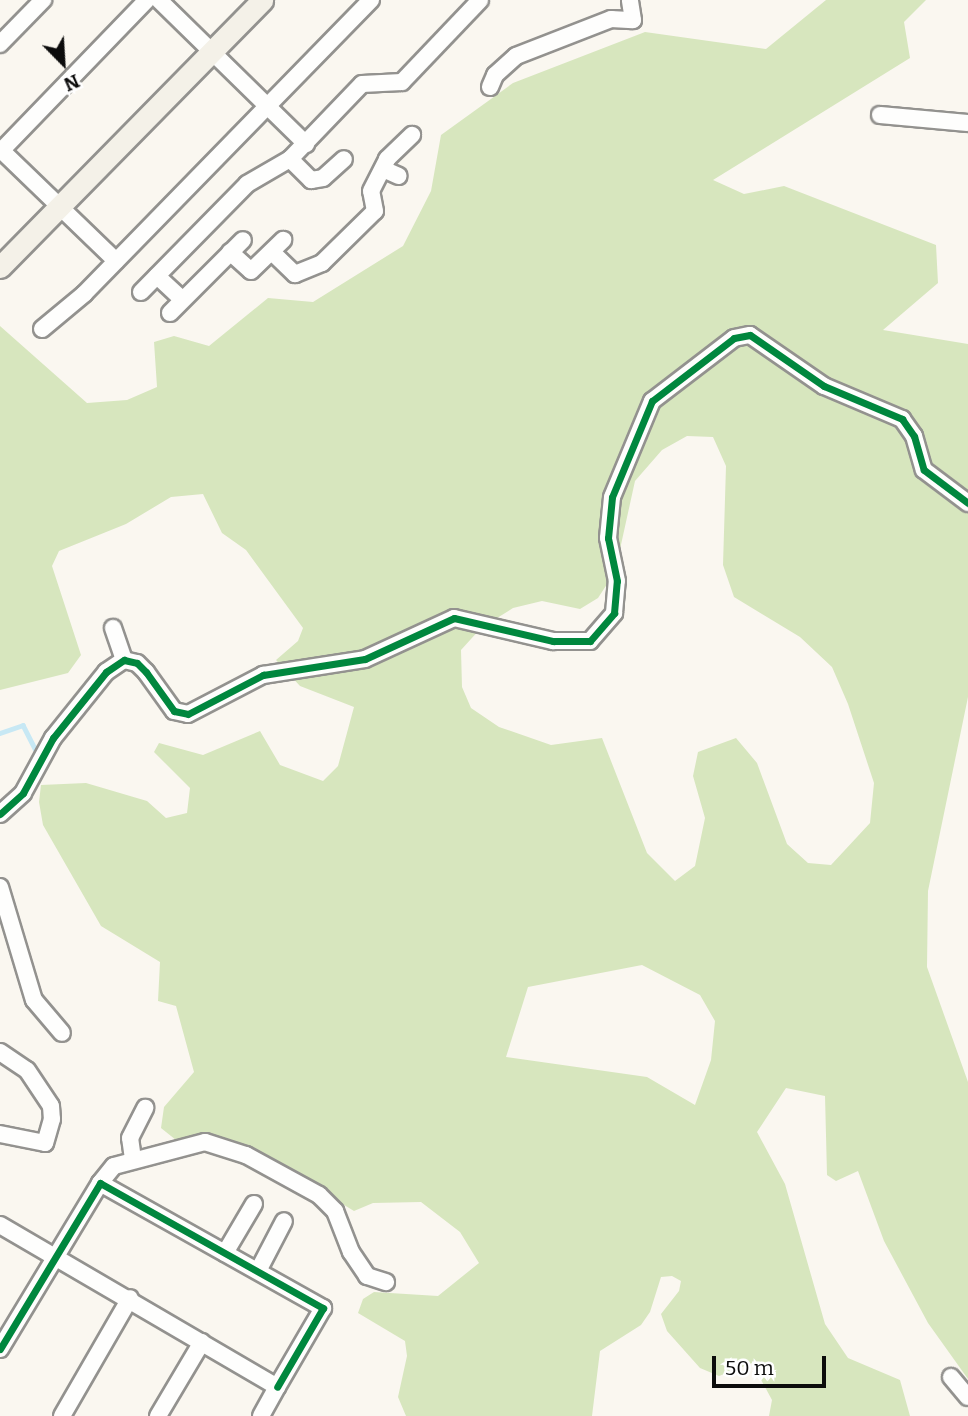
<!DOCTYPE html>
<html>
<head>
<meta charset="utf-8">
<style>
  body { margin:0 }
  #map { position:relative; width:968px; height:1416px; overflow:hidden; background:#faf7f0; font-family:Bitter,serif }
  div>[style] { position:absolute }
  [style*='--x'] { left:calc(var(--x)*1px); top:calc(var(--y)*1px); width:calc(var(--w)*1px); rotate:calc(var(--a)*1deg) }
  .forest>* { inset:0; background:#d7e6be }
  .stream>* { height:4.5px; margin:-2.25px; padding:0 2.25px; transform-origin:2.25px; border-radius:2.25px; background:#c7e8f4 }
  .roads { filter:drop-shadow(2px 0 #93928f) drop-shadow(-2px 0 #93928f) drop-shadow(0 2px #93928f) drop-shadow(0 -2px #93928f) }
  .street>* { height:16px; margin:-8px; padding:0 8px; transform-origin:8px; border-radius:8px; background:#fefefd }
  .secondary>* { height:21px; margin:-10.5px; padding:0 10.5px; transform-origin:10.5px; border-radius:10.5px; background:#f4f1e8 }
  .cycleway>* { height:7px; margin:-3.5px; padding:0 3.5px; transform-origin:3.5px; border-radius:3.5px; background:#00873e }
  span { translate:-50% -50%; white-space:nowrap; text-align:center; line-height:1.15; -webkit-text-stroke:7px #fff; paint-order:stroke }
  .north { position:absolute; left:28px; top:28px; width:70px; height:70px; -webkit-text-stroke:5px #fff; paint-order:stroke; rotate:156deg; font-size:19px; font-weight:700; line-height:28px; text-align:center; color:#0c0c0c }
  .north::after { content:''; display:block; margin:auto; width:24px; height:32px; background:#0c0c0c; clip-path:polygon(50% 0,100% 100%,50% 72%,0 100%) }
  .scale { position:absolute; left:712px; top:1356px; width:114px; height:32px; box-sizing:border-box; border:4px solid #0c0c0c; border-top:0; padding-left:9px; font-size:21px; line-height:24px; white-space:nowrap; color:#0c0c0c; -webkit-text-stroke:5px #fff; paint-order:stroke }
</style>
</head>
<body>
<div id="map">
  <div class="forest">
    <i style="clip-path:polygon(evenodd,826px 0,926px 0,904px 22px,910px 58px,713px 180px,744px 194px,784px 186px,936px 245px,938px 283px,883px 330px,968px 344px,968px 697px,928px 891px,927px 967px,968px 1082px,968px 1379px,928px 1323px,884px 1241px,858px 1171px,836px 1181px,827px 1175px,825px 1096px,786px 1088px,757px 1132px,785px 1184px,825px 1324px,848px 1358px,900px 1380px,910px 1416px,769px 1416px,772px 1400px,752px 1363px,719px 1376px,700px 1368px,667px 1331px,661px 1314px,679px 1291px,681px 1281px,672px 1276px,661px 1277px,650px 1312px,641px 1325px,600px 1351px,592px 1416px,406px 1416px,398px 1397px,407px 1356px,405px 1341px,358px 1313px,363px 1299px,374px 1292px,438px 1296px,479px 1263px,460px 1232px,421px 1202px,373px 1203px,354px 1211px,277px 1164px,215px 1138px,176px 1140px,161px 1128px,164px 1107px,194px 1072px,176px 1006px,158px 1001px,160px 962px,101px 926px,43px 825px,39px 802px,41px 785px,86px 783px,147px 801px,166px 818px,187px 813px,190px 788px,154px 752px,159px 743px,203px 755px,260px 731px,280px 765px,323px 781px,338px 766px,354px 707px,300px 686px,276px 660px,298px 641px,303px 628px,246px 550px,222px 533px,203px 494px,171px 497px,126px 524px,59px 551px,52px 566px,81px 655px,68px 673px,0 690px,0 326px,87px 403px,127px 400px,157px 387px,154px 342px,174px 336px,209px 346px,268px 298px,313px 302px,403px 246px,431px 191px,441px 135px,513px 83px,645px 32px,766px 49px,826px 0,687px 436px,713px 437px,726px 466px,723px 565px,734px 597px,800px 637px,832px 667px,848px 704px,874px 783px,870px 823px,831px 865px,808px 863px,787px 844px,757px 763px,736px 738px,698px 752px,693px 776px,705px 818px,695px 866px,675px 881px,647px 853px,602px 738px,551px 745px,499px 727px,471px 708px,462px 687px,461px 650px,481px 628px,513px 608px,542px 601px,580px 609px,598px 598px,615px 572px,635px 481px,662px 450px,687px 436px,826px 0,642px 965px,700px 995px,715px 1021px,711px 1060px,695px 1105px,647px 1077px,506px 1057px,528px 987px,642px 965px)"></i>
  </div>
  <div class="stream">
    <i style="--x:0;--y:733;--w:24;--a:-19"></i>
    <i style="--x:23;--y:725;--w:27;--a:63"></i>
  </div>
  <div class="roads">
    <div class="street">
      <i style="--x:159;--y:0;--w:206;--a:44.4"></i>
      <i style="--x:0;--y:44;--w:62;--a:-45.7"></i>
      <i style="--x:490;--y:87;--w:13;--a:-67"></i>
      <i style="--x:495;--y:75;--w:28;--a:-42"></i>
      <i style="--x:516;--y:56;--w:102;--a:-21.3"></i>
      <i style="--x:611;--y:19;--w:22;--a:3"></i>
      <i style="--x:633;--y:20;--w:20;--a:-99"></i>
      <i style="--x:880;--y:115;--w:88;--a:5.2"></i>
      <i style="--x:0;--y:149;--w:161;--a:44"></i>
      <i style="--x:0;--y:152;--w:211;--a:-46"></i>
      <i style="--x:290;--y:159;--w:30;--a:45"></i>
      <i style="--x:311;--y:180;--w:12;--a:-9"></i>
      <i style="--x:323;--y:178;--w:28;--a:-42"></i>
      <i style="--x:383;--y:169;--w:17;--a:24"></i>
      <i style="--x:230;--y:252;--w:28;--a:42"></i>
      <i style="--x:251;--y:271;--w:45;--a:-44.1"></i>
      <i style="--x:272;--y:252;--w:32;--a:44"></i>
      <i style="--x:295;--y:274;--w:29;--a:-22"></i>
      <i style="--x:322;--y:263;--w:74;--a:-44.5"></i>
      <i style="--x:375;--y:211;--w:20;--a:-101"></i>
      <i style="--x:371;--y:191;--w:36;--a:-63"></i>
      <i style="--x:387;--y:159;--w:35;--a:-44"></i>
      <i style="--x:157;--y:276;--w:34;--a:43"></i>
      <i style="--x:141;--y:292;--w:151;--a:-45.5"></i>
      <i style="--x:247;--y:184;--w:50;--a:-30.2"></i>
      <i style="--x:290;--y:159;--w:104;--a:-46.2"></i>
      <i style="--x:362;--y:84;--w:40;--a:-2.9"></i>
      <i style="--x:402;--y:82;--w:113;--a:-46.4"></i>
      <i style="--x:170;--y:313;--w:103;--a:-45"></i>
      <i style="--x:42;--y:329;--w:55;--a:-39.8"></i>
      <i style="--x:84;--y:294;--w:411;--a:-45.7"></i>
      <i style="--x:113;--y:628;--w:34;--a:71"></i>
      <i style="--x:0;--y:814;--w:31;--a:-42"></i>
      <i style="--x:23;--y:793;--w:63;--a:-61.4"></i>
      <i style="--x:53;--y:738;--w:85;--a:-51.2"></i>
      <i style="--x:106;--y:672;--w:22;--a:-34"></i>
      <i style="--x:124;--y:660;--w:13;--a:13"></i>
      <i style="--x:137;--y:663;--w:13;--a:45"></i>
      <i style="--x:146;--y:672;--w:48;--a:54.3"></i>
      <i style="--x:174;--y:711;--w:14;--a:12"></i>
      <i style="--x:188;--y:714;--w:85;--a:-27.5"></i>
      <i style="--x:263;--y:675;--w:103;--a:-8.9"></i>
      <i style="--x:365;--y:659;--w:98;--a:-24.7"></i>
      <i style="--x:454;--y:618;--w:102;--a:13.1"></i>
      <i style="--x:553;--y:641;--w:37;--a:0"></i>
      <i style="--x:590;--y:641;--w:37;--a:-49"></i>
      <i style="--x:614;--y:613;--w:32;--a:-85"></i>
      <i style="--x:617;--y:581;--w:44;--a:-101.8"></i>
      <i style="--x:608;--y:538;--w:41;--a:-84.4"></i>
      <i style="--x:612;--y:497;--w:104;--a:-67.4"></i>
      <i style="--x:652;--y:401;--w:103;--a:-37.5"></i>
      <i style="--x:734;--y:338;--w:16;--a:-11"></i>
      <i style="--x:750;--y:335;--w:90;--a:34.6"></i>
      <i style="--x:824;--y:386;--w:85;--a:22.9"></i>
      <i style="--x:902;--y:419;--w:21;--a:55"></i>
      <i style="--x:914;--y:436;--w:35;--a:74"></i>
      <i style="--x:924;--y:470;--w:55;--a:36.9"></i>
      <i style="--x:0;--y:887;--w:118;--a:73.3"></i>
      <i style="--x:34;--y:1000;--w:43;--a:49.7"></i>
      <i style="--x:0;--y:1052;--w:32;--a:34"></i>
      <i style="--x:27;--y:1070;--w:43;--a:56.3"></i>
      <i style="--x:51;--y:1106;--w:13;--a:86"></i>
      <i style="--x:52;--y:1119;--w:25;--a:106"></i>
      <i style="--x:45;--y:1143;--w:46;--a:-168.7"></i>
      <i style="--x:133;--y:1159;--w:21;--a:-98"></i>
      <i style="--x:130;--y:1138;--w:34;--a:-63"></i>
      <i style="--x:100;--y:1183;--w:22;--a:-51"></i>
      <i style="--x:114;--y:1166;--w:94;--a:-14.8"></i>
      <i style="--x:205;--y:1142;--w:43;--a:17.6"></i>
      <i style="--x:246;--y:1155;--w:83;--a:28.7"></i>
      <i style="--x:319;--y:1195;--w:23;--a:45"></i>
      <i style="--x:335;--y:1211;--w:44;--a:68.7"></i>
      <i style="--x:351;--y:1252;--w:29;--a:56"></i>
      <i style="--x:367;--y:1276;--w:20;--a:18"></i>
      <i style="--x:0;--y:1225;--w:321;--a:30.3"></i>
      <i style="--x:277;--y:1387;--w:33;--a:119"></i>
      <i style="--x:225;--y:1253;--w:57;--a:-59.4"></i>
      <i style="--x:258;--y:1271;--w:56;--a:-62.5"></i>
      <i style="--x:0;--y:1349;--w:194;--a:-58.9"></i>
      <i style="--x:100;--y:1183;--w:256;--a:29.3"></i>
      <i style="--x:323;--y:1308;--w:91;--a:120.2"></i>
      <i style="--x:951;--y:1377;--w:26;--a:50"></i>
      <i style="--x:62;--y:1416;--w:136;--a:-60"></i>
      <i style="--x:158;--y:1416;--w:86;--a:-59.3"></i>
    </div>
    <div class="secondary">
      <i style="--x:0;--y:267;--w:374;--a:-45.5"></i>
    </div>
  </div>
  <div class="cycleway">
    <i style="--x:0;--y:814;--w:31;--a:-42"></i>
    <i style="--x:23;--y:793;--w:63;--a:-61.4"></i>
    <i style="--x:53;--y:738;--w:85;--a:-51.2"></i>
    <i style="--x:106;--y:672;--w:22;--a:-34"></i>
    <i style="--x:124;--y:660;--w:13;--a:13"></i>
    <i style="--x:137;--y:663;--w:13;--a:45"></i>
    <i style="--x:146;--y:672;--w:48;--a:54.3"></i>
    <i style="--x:174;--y:711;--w:14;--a:12"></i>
    <i style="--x:188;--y:714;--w:85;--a:-27.5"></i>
    <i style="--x:263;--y:675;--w:103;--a:-8.9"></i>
    <i style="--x:365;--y:659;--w:98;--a:-24.7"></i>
    <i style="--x:454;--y:618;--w:102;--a:13.1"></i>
    <i style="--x:553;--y:641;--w:37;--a:0"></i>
    <i style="--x:590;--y:641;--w:37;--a:-49"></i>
    <i style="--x:614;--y:613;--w:32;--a:-85"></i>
    <i style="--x:617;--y:581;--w:44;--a:-101.8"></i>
    <i style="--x:608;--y:538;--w:41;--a:-84.4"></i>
    <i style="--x:612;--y:497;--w:104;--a:-67.4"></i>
    <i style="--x:652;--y:401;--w:103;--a:-37.5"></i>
    <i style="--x:734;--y:338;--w:16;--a:-11"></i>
    <i style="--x:750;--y:335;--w:90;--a:34.6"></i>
    <i style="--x:824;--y:386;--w:85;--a:22.9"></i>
    <i style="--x:902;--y:419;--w:21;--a:55"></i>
    <i style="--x:914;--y:436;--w:35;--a:74"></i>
    <i style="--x:924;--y:470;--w:55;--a:36.9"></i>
    <i style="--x:0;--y:1349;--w:194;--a:-58.9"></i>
    <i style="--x:100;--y:1183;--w:256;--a:29.3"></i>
    <i style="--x:323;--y:1308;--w:91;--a:120.2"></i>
  </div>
  <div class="north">N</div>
  <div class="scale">50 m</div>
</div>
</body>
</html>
